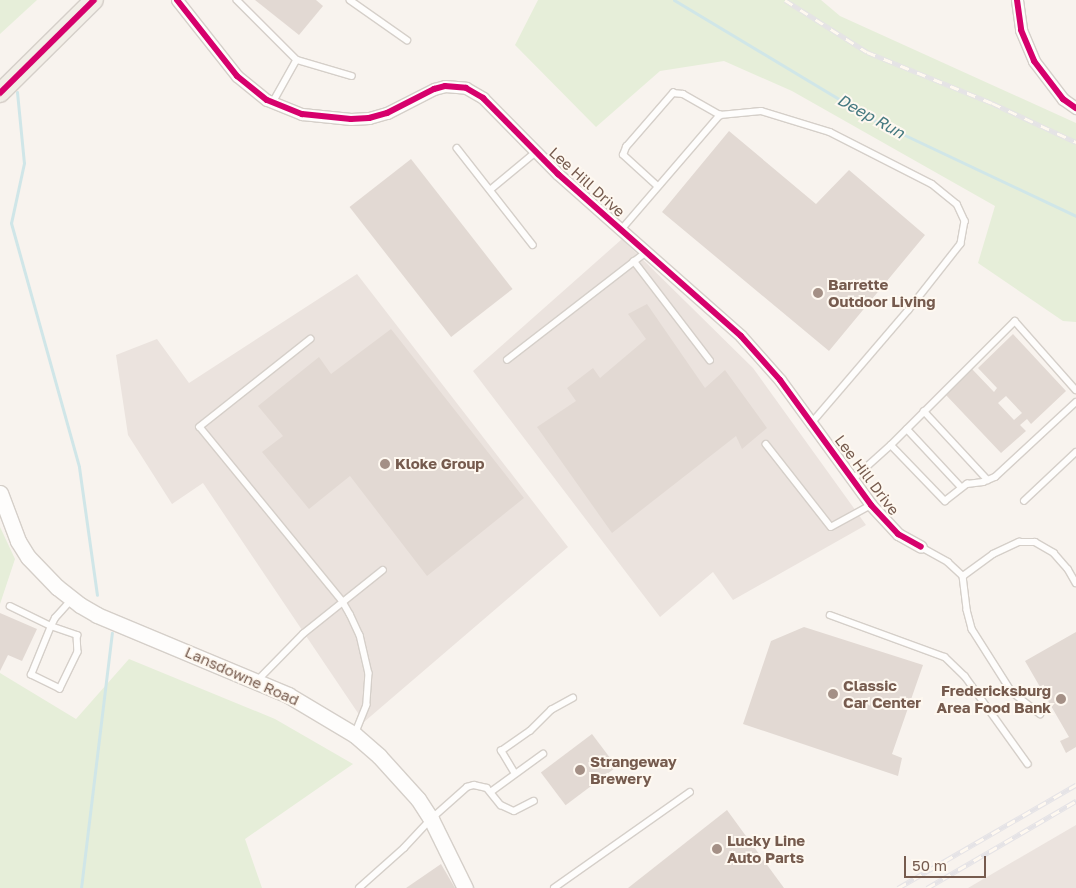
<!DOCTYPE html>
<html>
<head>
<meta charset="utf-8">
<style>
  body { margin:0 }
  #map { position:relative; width:1076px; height:888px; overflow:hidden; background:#f8f3ee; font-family:"Golos Text",sans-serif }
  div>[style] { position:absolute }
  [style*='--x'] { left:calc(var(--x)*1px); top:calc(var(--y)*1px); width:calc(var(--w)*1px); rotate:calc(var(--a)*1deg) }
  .industrial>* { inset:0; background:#ebe3de }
  .green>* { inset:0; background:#e6eed9 }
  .stream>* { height:3px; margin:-1.5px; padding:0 1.5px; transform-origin:1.5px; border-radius:1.5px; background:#d0e6e8 }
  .building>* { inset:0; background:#e2d9d3; transform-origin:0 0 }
  .roads { filter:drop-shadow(1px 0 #d5cfc9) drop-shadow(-1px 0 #d5cfc9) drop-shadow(0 1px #d5cfc9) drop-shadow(0 -1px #d5cfc9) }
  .lane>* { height:5.5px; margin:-2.75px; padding:0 2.75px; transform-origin:2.75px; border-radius:2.75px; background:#fefdfc }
  .street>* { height:11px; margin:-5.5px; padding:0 5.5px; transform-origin:5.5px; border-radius:5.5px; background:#fefdfc }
  .secondary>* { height:15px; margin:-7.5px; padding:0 7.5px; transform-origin:7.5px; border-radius:7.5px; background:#fefdfc }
  .primary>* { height:18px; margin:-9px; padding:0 9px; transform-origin:9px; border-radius:9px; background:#f2eee7 }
  .rail>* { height:5px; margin-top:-2.5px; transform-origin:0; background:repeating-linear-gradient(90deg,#fef8f0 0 9px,#e5e3e6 0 18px); box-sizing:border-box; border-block:1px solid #e5e3e6 }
  .cycleway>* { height:6px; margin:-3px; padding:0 3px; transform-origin:3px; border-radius:3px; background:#d6006c }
  .dots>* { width:14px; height:14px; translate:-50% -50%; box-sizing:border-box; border:2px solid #fef8f0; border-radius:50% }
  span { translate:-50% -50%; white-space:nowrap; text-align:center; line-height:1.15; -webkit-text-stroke:4px #fef8f0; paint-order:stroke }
  .street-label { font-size:15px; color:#765b4e }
  .poi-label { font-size:15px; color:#765b4e; font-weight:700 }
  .left { translate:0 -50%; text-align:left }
  .right { translate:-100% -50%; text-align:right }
  .water-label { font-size:16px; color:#457981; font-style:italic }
  .scale { position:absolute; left:904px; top:856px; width:82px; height:22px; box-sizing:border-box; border:2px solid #765b4e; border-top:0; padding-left:6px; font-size:15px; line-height:18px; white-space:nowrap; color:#765b4e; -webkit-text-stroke:4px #fef8f0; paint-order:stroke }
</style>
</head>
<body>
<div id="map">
  <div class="industrial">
    <i style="clip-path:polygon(622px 239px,753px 368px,866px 525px,733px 600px,713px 572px,660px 617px,473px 371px)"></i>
    <i style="clip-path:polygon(357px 274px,568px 547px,364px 722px,203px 483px,172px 504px,128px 435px,116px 355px,157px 339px,189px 383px)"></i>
    <i style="clip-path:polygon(1076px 825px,1076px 888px,968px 888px)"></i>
  </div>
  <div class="green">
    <i style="clip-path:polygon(0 0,37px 0,0 34px)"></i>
    <i style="clip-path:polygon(538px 0,821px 0,840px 16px,1076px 123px,1076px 322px,1063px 321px,978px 263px,995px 206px,792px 91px,724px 61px,660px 71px,596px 127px,515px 45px)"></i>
    <i style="clip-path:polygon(0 527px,15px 559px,0 604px)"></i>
    <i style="clip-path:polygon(129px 659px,275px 719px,353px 764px,245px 839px,262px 888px,0 888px,0 673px,76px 719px)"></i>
  </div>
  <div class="stream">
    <i style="--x:674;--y:0;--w:235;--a:31"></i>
    <i style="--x:875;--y:121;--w:222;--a:25.3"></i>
    <i style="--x:17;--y:92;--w:71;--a:84.4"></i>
    <i style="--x:24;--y:163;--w:61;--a:102.2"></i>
    <i style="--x:11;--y:223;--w:253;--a:74.4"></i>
    <i style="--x:79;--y:467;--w:129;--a:82"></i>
    <i style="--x:81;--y:888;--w:257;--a:-83.1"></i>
  </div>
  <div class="building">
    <i style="clip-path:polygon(255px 0,316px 0,323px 6px,299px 35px)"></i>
    <i style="clip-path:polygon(729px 131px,816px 204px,849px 170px,925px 235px,829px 351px,662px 212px)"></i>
    <i style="left:411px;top:159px;width:165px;height:78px;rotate:52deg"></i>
    <i style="clip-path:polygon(647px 304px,705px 388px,725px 370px,767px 428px,742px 449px,736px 436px,612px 533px,537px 427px,576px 401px,567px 388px,593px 368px,600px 378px,646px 339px,628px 314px)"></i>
    <i style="clip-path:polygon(391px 329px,524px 498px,427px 576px,350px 476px,309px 509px,262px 452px,283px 436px,258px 406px,319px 357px,331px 374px)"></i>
    <i style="clip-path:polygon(evenodd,1013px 334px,1066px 391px,1031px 424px,1027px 419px,1020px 425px,1026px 431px,1001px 453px,945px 394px,972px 369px,994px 392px,997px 388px,978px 368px,1013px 334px,1006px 396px,1022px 413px,1014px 420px,998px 403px,1006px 396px)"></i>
    <i style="clip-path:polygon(0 613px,37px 629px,22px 661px,8px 655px,0 671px)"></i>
    <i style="clip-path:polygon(804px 627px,923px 665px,892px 754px,902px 758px,898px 776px,743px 724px,771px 641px)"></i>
    <i style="clip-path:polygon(1076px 632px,1076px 747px,1066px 753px,1060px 741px,1069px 737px,1025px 661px)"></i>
    <i style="left:592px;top:734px;width:41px;height:64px;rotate:53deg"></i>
    <i style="clip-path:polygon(727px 810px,784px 888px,628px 888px)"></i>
    <i style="clip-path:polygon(441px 864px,455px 888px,406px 888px)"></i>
  </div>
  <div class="roads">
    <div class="lane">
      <i style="--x:237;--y:0;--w:85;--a:45"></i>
      <i style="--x:297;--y:60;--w:49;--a:119.2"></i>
      <i style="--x:350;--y:0;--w:70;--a:35.1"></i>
      <i style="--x:297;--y:60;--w:57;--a:16.2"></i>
      <i style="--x:457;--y:148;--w:123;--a:51.9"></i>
      <i style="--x:658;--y:187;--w:47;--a:-137.6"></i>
      <i style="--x:623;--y:155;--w:9;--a:-69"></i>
      <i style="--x:626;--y:147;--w:72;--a:-49"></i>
      <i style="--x:673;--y:93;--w:10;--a:6"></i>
      <i style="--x:683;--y:94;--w:43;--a:29.6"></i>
      <i style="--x:490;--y:190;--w:60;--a:-39.6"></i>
      <i style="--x:621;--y:230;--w:152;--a:-49.3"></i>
      <i style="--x:720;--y:115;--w:41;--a:-5.6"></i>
      <i style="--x:761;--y:111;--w:72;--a:16.9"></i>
      <i style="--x:830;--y:132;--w:114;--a:27"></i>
      <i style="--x:932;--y:184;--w:32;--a:39"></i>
      <i style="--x:957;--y:204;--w:19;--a:65"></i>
      <i style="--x:965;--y:221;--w:23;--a:100"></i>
      <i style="--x:961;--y:244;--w:84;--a:128.2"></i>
      <i style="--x:909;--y:310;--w:149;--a:130.6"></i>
      <i style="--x:634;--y:261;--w:125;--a:52.5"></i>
      <i style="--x:311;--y:339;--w:142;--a:141.6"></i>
      <i style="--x:200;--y:427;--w:226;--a:50.7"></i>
      <i style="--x:343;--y:602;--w:14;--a:60"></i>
      <i style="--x:350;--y:614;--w:23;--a:65"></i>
      <i style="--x:360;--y:635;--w:39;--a:77"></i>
      <i style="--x:369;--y:673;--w:32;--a:94"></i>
      <i style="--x:367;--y:705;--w:32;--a:112"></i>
      <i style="--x:507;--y:360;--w:176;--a:-37.8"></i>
      <i style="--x:924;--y:411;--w:94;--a:47.2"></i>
      <i style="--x:907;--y:429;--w:79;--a:47"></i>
      <i style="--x:766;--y:444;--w:105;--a:51.9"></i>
      <i style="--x:831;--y:527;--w:46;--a:-28.8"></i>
      <i style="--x:891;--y:445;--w:78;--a:46"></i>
      <i style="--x:945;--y:501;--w:28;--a:-38"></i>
      <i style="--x:967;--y:484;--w:16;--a:-7"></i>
      <i style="--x:983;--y:482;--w:13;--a:-23"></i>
      <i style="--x:995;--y:477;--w:110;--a:-42.8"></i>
      <i style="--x:853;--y:479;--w:51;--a:-41.8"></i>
      <i style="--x:891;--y:445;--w:175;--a:-45"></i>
      <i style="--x:1015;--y:321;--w:92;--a:48.5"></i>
      <i style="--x:1024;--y:501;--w:71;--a:-43.3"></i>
      <i style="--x:921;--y:547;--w:31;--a:29"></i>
      <i style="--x:948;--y:562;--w:21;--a:43"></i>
      <i style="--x:963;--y:576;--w:37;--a:-36"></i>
      <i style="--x:993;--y:554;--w:29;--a:-25"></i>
      <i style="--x:1019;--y:542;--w:16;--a:0"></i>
      <i style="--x:1035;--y:542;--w:22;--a:30"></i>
      <i style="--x:1054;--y:553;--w:21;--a:49"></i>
      <i style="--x:1068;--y:569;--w:16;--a:60"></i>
      <i style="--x:963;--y:576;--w:34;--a:83"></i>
      <i style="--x:967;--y:610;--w:20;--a:75"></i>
      <i style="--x:972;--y:629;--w:75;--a:57.6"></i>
      <i style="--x:1012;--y:692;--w:36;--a:38"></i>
      <i style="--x:10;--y:606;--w:46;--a:26"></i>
      <i style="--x:51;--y:626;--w:28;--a:19"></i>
      <i style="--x:77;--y:635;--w:17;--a:87"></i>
      <i style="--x:78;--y:652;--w:41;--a:115.9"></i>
      <i style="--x:60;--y:689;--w:32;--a:-154"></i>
      <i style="--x:31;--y:675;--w:53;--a:-67.8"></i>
      <i style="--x:51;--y:626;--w:9;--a:-63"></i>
      <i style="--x:55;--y:618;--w:25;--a:-48"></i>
      <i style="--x:830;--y:615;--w:122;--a:20.1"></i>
      <i style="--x:945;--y:657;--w:28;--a:44"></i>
      <i style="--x:965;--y:676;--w:108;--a:54.4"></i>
      <i style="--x:257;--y:681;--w:66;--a:-45.6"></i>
      <i style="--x:303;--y:634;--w:102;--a:-38.7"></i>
      <i style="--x:515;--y:774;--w:27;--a:-121"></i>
      <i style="--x:501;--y:751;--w:35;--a:-35"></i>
      <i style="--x:530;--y:731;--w:30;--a:-45"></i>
      <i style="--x:551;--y:710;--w:25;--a:-29"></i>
      <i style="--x:492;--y:791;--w:63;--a:-36"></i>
      <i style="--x:359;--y:888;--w:60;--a:-41.6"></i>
      <i style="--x:404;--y:848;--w:40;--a:-47"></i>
      <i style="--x:431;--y:819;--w:48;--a:-41.6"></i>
      <i style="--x:467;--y:787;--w:7;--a:-16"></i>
      <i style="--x:474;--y:785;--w:13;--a:13"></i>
      <i style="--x:487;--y:788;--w:22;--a:51"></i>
      <i style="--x:501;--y:805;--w:14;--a:25"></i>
      <i style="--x:514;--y:811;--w:22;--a:-27"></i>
      <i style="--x:554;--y:888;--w:166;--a:-35.2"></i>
    </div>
    <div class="street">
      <i style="--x:177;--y:0;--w:97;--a:51.7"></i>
      <i style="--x:237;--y:76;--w:38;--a:39"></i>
      <i style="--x:267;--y:100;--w:38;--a:22"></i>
      <i style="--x:302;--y:114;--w:49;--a:5.8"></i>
      <i style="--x:351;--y:119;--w:18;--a:-3"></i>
      <i style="--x:369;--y:118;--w:19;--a:-16"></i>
      <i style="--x:387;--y:113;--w:53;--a:-27.1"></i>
      <i style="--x:434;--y:89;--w:11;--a:-15"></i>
      <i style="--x:445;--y:86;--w:21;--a:5"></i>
      <i style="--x:466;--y:88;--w:20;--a:30"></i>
      <i style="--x:483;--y:98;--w:107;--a:45.4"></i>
      <i style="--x:558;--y:174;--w:244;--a:41.5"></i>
      <i style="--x:741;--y:336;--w:59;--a:48.4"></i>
      <i style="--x:780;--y:380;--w:155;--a:53.9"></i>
      <i style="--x:871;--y:505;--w:40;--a:47"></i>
      <i style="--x:898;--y:534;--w:26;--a:29"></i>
      <i style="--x:1017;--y:0;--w:30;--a:82"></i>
      <i style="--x:1021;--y:30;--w:34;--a:67"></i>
      <i style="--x:1034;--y:61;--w:48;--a:52.7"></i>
      <i style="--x:1063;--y:99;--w:16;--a:35"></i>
    </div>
    <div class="secondary">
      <i style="--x:0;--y:493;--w:51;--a:69.4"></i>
      <i style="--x:18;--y:541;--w:19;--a:58"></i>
      <i style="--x:28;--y:557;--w:42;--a:46"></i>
      <i style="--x:57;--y:587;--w:29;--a:38"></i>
      <i style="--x:80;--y:605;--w:20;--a:30"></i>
      <i style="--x:97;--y:615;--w:207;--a:22.7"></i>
      <i style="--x:288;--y:695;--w:78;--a:30.8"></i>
      <i style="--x:355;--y:735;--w:32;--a:41"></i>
      <i style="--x:379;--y:756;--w:58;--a:47.8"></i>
      <i style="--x:418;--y:799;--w:24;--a:57"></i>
      <i style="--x:431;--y:819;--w:77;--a:63.8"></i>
    </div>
    <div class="primary">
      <i style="--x:0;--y:93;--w:132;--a:-44.7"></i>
    </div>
  </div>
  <div class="rail">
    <i style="--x:785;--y:0;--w:97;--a:32.4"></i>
    <i style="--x:867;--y:52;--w:135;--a:22.2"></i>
    <i style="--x:992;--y:103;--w:93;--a:24.9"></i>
    <i style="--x:898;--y:888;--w:206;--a:-30.1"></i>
    <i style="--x:927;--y:888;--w:173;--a:-30.3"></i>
  </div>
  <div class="cycleway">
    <i style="--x:177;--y:0;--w:97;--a:51.7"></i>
    <i style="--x:237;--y:76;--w:38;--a:39"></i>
    <i style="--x:267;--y:100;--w:38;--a:22"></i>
    <i style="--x:302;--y:114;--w:49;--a:5.8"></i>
    <i style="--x:351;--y:119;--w:18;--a:-3"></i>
    <i style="--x:369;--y:118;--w:19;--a:-16"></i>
    <i style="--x:387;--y:113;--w:53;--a:-27.1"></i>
    <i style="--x:434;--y:89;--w:11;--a:-15"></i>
    <i style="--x:445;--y:86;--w:21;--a:5"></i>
    <i style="--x:466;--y:88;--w:20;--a:30"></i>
    <i style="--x:483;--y:98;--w:107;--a:45.4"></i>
    <i style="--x:558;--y:174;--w:244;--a:41.5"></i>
    <i style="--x:741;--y:336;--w:59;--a:48.4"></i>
    <i style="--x:780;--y:380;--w:155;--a:53.9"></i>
    <i style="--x:871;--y:505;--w:40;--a:47"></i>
    <i style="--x:898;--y:534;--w:26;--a:29"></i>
    <i style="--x:1017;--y:0;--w:30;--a:82"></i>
    <i style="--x:1021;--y:30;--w:34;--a:67"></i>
    <i style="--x:1034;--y:61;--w:48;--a:52.7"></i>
    <i style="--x:1063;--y:99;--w:16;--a:35"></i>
    <i style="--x:0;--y:93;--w:132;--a:-44.7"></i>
  </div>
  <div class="dots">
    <i style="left:818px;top:293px;background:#a49086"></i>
    <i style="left:385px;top:464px;background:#a49086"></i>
    <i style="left:833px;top:694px;background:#a49086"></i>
    <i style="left:1061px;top:699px;background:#a49086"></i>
    <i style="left:580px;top:770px;background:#a49086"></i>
    <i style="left:717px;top:849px;background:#a49086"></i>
  </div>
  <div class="street-label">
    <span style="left:587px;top:182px;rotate:42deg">Lee Hill Drive</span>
    <span style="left:867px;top:475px;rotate:53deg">Lee Hill Drive</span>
    <span style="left:242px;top:676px;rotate:24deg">Lansdowne Road</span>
  </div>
  <div class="poi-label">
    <span class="left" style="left:828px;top:293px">Barrette<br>Outdoor Living</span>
    <span class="left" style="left:395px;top:464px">Kloke Group</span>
    <span class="left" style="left:843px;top:694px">Classic<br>Car Center</span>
    <span class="right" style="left:1051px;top:699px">Fredericksburg<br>Area Food Bank</span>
    <span class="left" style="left:590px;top:770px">Strangeway<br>Brewery</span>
    <span class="left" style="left:727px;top:849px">Lucky Line<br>Auto Parts</span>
  </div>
  <div class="water-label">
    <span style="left:871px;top:116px;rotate:29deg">Deep Run</span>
  </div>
  <div class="scale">50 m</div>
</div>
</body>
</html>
